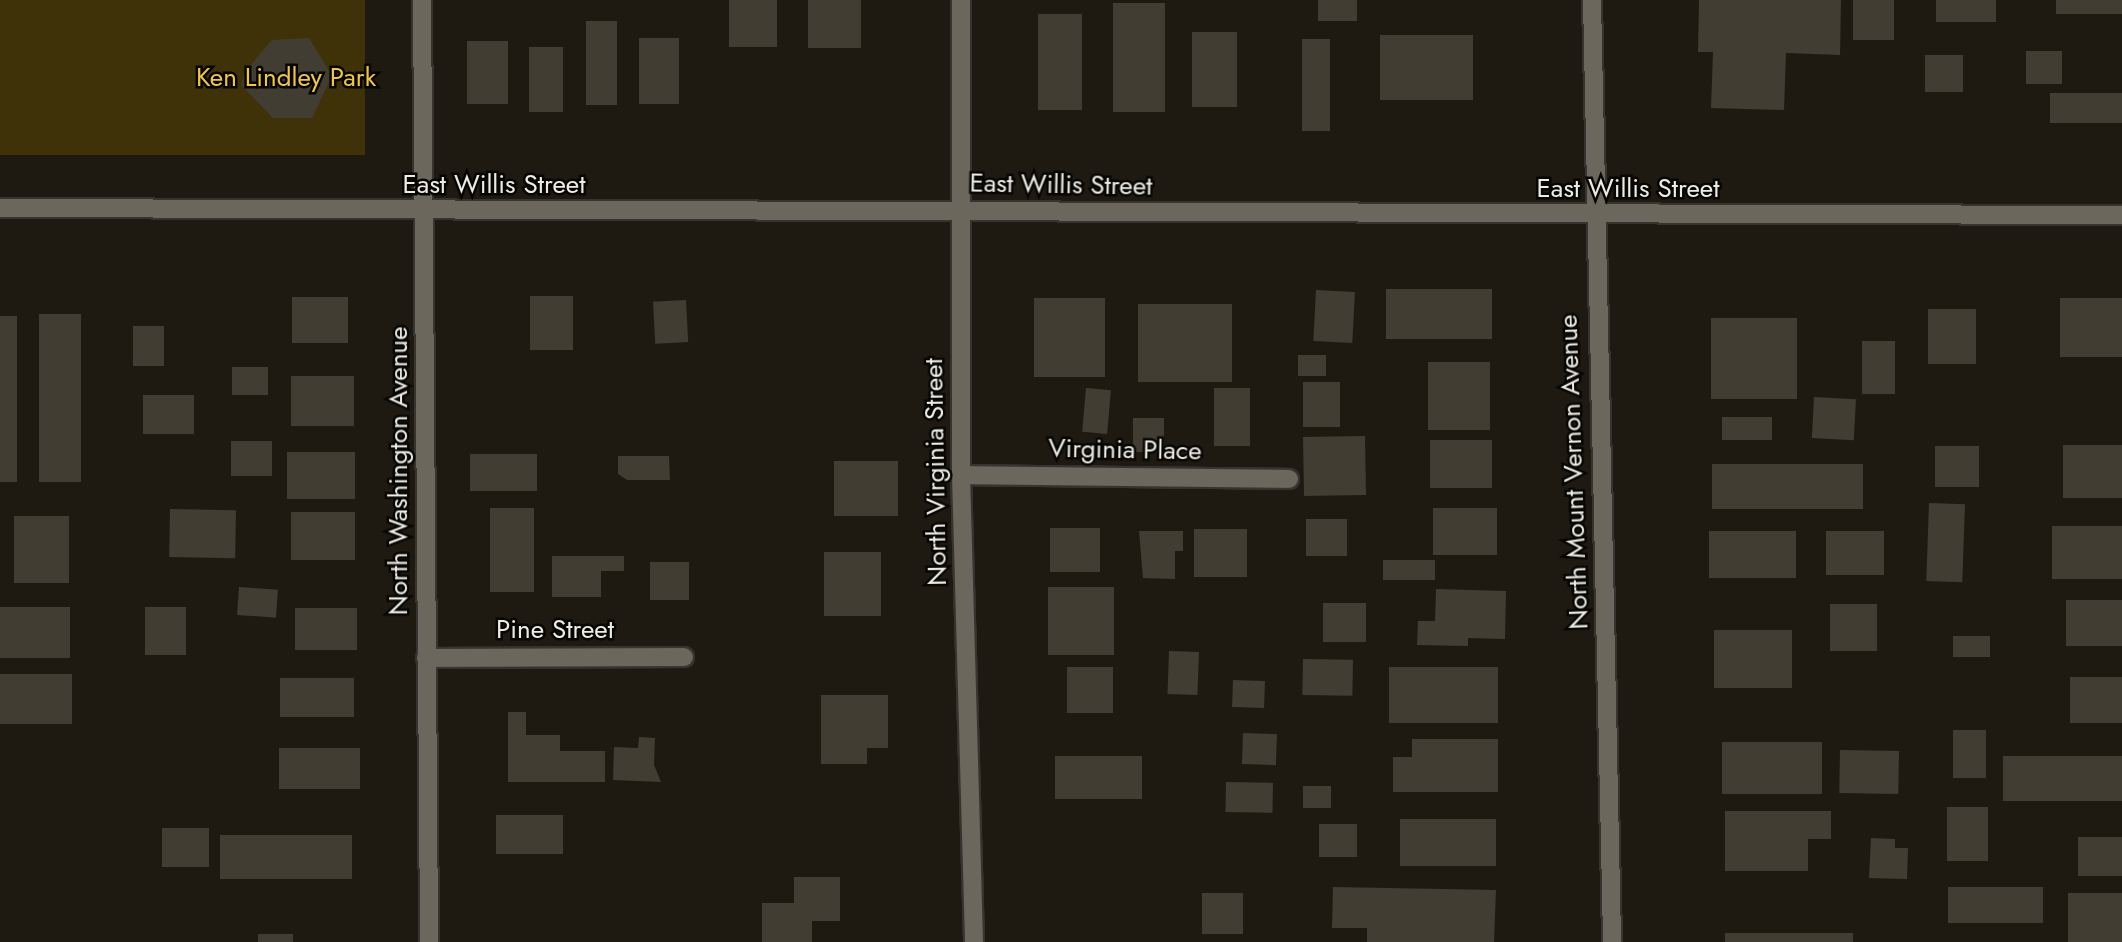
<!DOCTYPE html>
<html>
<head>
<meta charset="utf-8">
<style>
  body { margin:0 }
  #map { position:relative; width:2122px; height:942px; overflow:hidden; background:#1e1a12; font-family:Jost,sans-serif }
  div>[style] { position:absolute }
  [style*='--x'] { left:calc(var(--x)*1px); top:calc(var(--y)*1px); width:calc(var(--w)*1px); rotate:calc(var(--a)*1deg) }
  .green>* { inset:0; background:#403208; transform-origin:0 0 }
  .building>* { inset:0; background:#413d33; transform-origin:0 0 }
  .roads { filter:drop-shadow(2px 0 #36342f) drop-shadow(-2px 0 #36342f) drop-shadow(0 2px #36342f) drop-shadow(0 -2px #36342f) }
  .minor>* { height:18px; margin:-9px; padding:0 9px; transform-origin:9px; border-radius:9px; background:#6b675d }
  .tertiary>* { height:18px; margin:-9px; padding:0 9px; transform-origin:9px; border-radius:9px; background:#6b675d }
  span { translate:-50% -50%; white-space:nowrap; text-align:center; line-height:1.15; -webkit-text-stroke:5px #070603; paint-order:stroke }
  .park-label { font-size:26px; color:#eec552 }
  .street-label { font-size:26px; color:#edebe5 }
</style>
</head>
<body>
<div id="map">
  <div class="green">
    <i style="left:0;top:0;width:365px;height:155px"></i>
  </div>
  <div class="building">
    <i style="left:729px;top:0;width:48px;height:47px"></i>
    <i style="left:808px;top:0;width:53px;height:48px"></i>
    <i style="left:1318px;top:0;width:39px;height:21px"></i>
    <i style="clip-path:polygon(1699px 0,1841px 0,1840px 55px,1786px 53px,1784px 110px,1711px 108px,1713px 52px,1698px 52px)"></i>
    <i style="left:1853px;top:0;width:41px;height:40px"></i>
    <i style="left:1936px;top:0;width:60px;height:22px"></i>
    <i style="left:2056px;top:0;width:66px;height:14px"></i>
    <i style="left:1113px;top:3px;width:52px;height:109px"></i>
    <i style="left:1038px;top:14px;width:44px;height:96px"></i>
    <i style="left:586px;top:21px;width:31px;height:84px"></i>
    <i style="left:1192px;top:32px;width:45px;height:75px"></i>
    <i style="left:1380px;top:35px;width:93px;height:65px"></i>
    <i style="clip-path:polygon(309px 38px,332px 76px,312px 118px,273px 118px,241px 85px,245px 72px,272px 40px)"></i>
    <i style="left:639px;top:38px;width:40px;height:66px"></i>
    <i style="left:1302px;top:39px;width:28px;height:92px"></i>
    <i style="left:467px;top:41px;width:41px;height:63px"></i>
    <i style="left:529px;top:47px;width:34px;height:65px"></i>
    <i style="left:2026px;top:51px;width:36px;height:33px"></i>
    <i style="left:1925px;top:55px;width:38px;height:37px"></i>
    <i style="left:2050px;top:93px;width:72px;height:30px"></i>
    <i style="left:1492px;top:289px;width:50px;height:106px;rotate:90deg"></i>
    <i style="left:1316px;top:290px;width:39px;height:51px;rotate:3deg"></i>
    <i style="left:530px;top:296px;width:43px;height:54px"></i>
    <i style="left:292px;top:297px;width:56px;height:46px"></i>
    <i style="left:1034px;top:298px;width:71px;height:79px"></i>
    <i style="left:2060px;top:298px;width:62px;height:59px"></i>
    <i style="left:686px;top:300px;width:42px;height:33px;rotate:87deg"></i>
    <i style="left:1138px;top:304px;width:94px;height:78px"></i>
    <i style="left:1928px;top:309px;width:48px;height:55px"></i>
    <i style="left:39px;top:314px;width:42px;height:168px"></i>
    <i style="left:0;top:316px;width:17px;height:166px"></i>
    <i style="left:1711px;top:318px;width:86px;height:81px"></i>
    <i style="left:133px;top:326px;width:31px;height:40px"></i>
    <i style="left:1862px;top:341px;width:33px;height:53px"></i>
    <i style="left:1326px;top:355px;width:21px;height:28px;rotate:90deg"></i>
    <i style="left:1428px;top:362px;width:62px;height:68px"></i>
    <i style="left:232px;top:367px;width:36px;height:28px"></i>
    <i style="left:291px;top:376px;width:63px;height:50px"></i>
    <i style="left:1303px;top:382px;width:37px;height:45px"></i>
    <i style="left:1086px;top:388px;width:25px;height:44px;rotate:5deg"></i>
    <i style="left:1214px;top:388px;width:36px;height:58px"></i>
    <i style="left:143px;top:395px;width:51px;height:39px"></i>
    <i style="left:1814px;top:397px;width:42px;height:41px;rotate:3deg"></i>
    <i style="left:1772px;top:417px;width:23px;height:50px;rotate:90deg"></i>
    <i style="left:1133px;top:418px;width:31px;height:34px"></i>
    <i style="left:1365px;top:436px;width:59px;height:62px;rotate:89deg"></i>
    <i style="left:1430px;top:440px;width:62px;height:48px"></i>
    <i style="left:231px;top:441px;width:41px;height:35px"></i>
    <i style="left:2063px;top:445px;width:59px;height:53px"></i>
    <i style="left:1935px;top:446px;width:44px;height:41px"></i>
    <i style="left:287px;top:452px;width:68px;height:47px"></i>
    <i style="left:470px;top:454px;width:67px;height:37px"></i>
    <i style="clip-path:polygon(618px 456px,669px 456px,670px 480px,627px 480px,618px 474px)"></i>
    <i style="left:834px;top:461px;width:64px;height:55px"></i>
    <i style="left:1863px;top:464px;width:45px;height:151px;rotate:90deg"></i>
    <i style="left:1929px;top:503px;width:36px;height:78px;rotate:2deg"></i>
    <i style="left:490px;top:508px;width:44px;height:84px"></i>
    <i style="left:1433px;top:508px;width:64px;height:47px"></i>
    <i style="left:170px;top:509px;width:66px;height:48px;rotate:1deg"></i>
    <i style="left:291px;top:512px;width:64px;height:48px"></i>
    <i style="left:14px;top:516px;width:55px;height:67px"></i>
    <i style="left:1306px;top:519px;width:41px;height:37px"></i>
    <i style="left:2052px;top:526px;width:70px;height:53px"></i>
    <i style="left:1050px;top:528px;width:50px;height:44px"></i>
    <i style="left:1194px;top:529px;width:53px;height:48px"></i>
    <i style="clip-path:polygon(1139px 531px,1183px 531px,1183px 551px,1175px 551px,1175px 579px,1143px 578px)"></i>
    <i style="left:1709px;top:531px;width:87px;height:47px"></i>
    <i style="left:1826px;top:531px;width:58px;height:44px"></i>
    <i style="left:824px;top:552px;width:57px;height:64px"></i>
    <i style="clip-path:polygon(552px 556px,624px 556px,624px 571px,601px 571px,601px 597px,552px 597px)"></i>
    <i style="left:1383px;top:560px;width:52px;height:20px"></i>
    <i style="left:650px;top:562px;width:39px;height:38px"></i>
    <i style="left:239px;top:587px;width:39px;height:28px;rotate:4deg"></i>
    <i style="left:1048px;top:587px;width:66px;height:68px"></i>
    <i style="clip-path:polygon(1436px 589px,1506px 591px,1505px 639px,1468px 638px,1468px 646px,1417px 645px,1418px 621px,1435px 621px)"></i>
    <i style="left:2066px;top:600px;width:56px;height:46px"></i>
    <i style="left:1323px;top:603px;width:43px;height:39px"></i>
    <i style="left:1877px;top:604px;width:47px;height:47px;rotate:90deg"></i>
    <i style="left:0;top:607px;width:70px;height:51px"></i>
    <i style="left:145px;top:607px;width:41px;height:48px"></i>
    <i style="left:357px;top:608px;width:42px;height:62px;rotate:90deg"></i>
    <i style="left:1714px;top:630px;width:78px;height:58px"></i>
    <i style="left:1953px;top:636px;width:37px;height:21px"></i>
    <i style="left:1169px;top:651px;width:30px;height:43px;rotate:2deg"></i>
    <i style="left:1303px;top:659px;width:50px;height:36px;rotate:1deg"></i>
    <i style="left:1067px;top:667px;width:46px;height:46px"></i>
    <i style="left:1389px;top:667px;width:109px;height:56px"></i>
    <i style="left:0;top:674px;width:72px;height:50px"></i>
    <i style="left:2070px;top:677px;width:52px;height:46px"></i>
    <i style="left:354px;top:678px;width:39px;height:74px;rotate:90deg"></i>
    <i style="left:1233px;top:680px;width:32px;height:27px;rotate:2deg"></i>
    <i style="clip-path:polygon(821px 695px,888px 695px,888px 748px,867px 748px,867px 764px,821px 764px)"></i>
    <i style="clip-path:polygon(508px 712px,526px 712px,526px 735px,560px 735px,560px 751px,605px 751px,605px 782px,508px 782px)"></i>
    <i style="left:1953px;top:730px;width:33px;height:48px"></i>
    <i style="left:1243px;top:733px;width:34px;height:31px;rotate:2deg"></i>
    <i style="clip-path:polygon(639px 737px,655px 738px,654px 765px,661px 782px,613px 780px,614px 747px,638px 748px)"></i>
    <i style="clip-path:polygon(1412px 739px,1498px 739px,1498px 792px,1393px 792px,1393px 757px,1412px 757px)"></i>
    <i style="left:1722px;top:742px;width:100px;height:52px"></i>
    <i style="left:279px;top:748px;width:81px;height:41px"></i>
    <i style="left:1840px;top:750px;width:59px;height:43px;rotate:1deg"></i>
    <i style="left:1055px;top:756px;width:87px;height:43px"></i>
    <i style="left:2003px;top:756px;width:119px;height:45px"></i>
    <i style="left:1226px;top:782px;width:47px;height:30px;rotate:1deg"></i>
    <i style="left:1331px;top:786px;width:22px;height:28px;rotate:90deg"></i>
    <i style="left:1947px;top:807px;width:41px;height:54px"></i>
    <i style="clip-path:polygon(1725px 811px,1831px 811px,1831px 839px,1808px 839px,1808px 871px,1725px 871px)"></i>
    <i style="left:496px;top:815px;width:67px;height:39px"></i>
    <i style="left:1400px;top:819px;width:96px;height:47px"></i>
    <i style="left:1319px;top:824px;width:38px;height:33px"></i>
    <i style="left:162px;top:828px;width:47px;height:39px"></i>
    <i style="left:220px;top:835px;width:132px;height:44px"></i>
    <i style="left:2078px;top:837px;width:44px;height:39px"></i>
    <i style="clip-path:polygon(1871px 838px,1895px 839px,1895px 848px,1908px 848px,1907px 879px,1869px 878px)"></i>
    <i style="clip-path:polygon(794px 877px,840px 877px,840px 921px,812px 921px,812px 942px,762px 942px,762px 903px,794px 903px)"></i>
    <i style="clip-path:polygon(1333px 887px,1496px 890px,1494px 942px,1367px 942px,1367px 928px,1332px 928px)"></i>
    <i style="left:1948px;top:887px;width:95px;height:36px"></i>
    <i style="left:1202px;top:893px;width:41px;height:41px"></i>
    <i style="left:2068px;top:893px;width:54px;height:49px"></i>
    <i style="left:1725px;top:933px;width:128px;height:9px"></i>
    <i style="left:258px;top:934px;width:35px;height:8px"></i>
  </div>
  <div class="roads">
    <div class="minor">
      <i style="--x:422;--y:0;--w:942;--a:89.57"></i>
      <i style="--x:961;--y:0;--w:475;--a:90"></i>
      <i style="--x:961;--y:475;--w:467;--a:88.4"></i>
      <i style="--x:0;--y:208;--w:2122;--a:0.19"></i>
      <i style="--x:961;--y:475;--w:328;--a:0.7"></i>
      <i style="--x:426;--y:658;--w:258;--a:-0.2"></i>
    </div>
    <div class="tertiary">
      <i style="--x:1592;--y:0;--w:942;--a:88.78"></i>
    </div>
  </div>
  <div class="park-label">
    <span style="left:286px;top:78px">Ken Lindley Park</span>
  </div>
  <div class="street-label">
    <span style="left:494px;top:185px">East Willis Street</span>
    <span style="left:1061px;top:185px;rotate:1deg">East Willis Street</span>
    <span style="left:1628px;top:189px">East Willis Street</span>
    <span style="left:1125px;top:450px;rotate:1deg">Virginia Place</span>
    <span style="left:399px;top:471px;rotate:-90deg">North Washington Avenue</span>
    <span style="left:936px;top:472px;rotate:-91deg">North Virginia Street</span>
    <span style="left:1574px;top:472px;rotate:-92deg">North Mount Vernon Avenue</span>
    <span style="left:555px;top:630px">Pine Street</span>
  </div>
</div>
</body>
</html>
